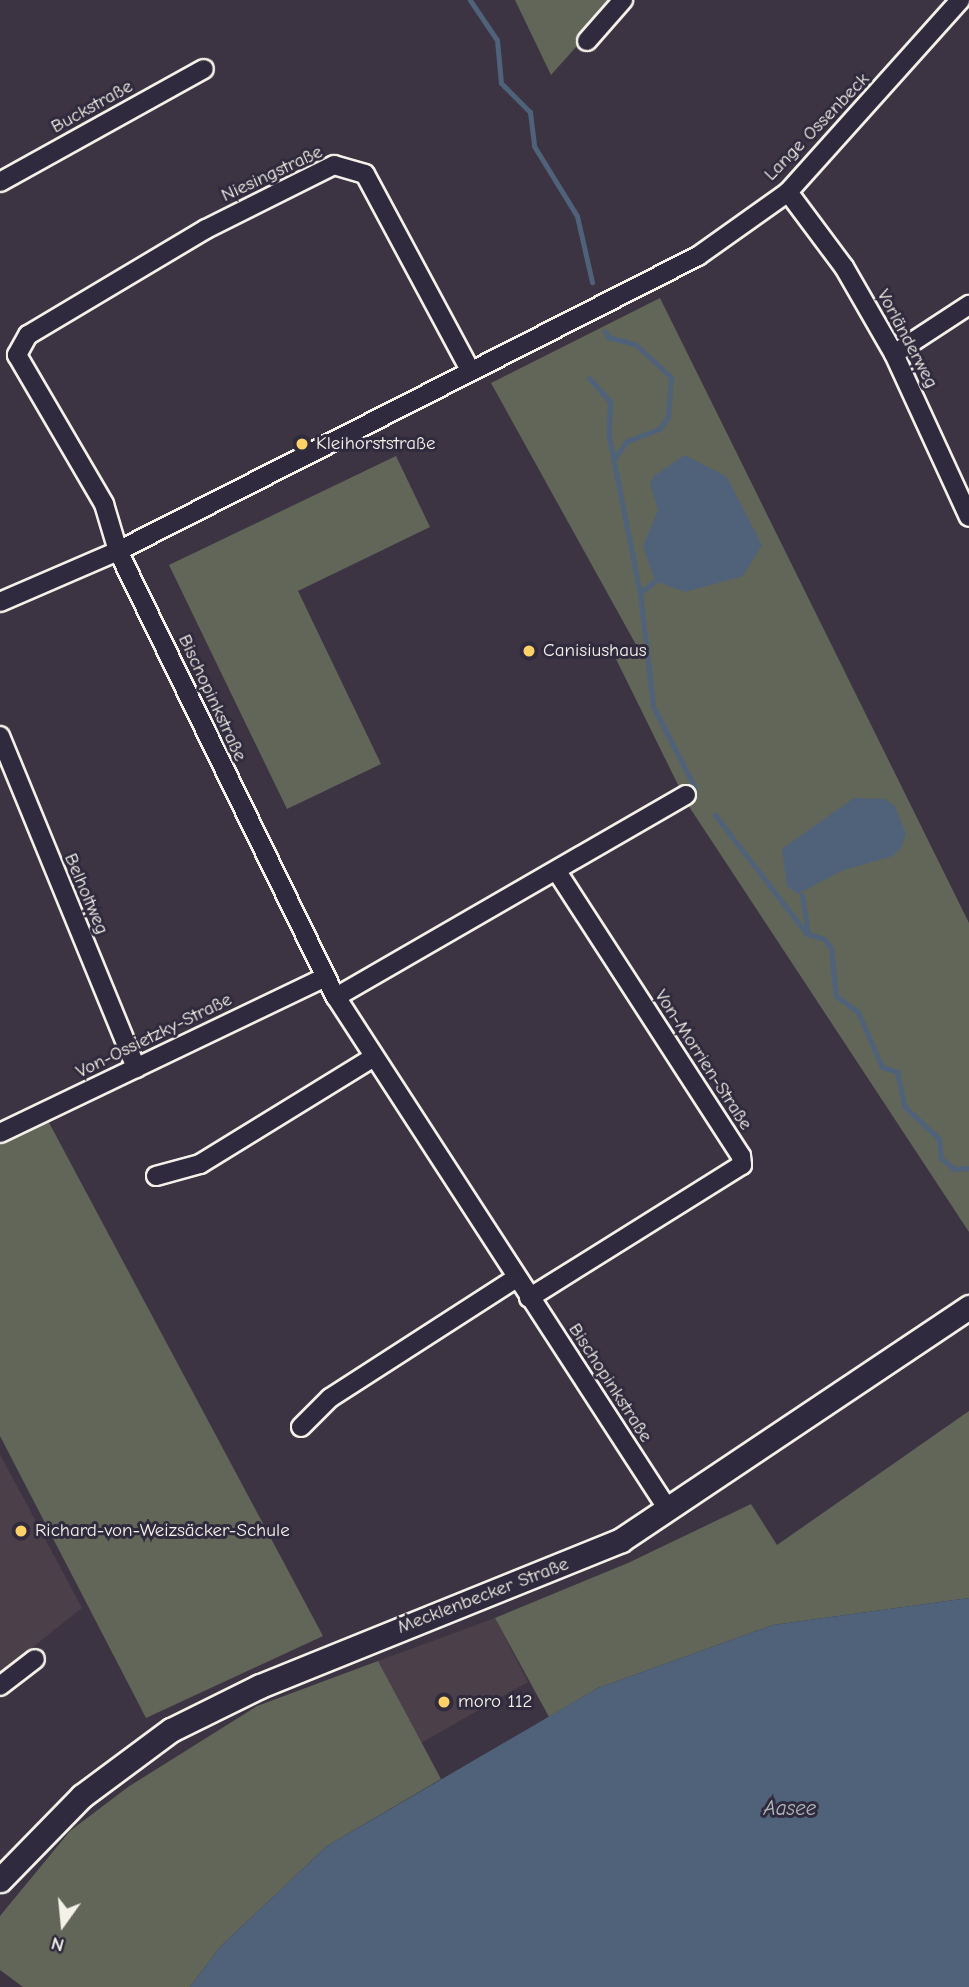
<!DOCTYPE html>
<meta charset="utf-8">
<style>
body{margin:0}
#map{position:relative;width:969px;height:1987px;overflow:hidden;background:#3c3443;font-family:"Comic Neue",sans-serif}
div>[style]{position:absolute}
.built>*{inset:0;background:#4b404a}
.green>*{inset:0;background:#626658}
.water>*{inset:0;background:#4f627a}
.stream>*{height:5px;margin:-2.5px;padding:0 2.5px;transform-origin:2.5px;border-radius:2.5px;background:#4f627a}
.roads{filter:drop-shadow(2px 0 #f4f1e8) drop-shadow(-2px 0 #f4f1e8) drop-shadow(0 2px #f4f1e8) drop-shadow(0 -2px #f4f1e8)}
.minor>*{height:18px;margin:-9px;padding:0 9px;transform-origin:9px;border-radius:9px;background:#2f2a3d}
.tertiary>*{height:23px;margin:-11.5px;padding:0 11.5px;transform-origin:11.5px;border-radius:11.5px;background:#2f2a3d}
.dots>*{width:19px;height:19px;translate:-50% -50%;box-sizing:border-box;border:4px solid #2f2a3d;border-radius:50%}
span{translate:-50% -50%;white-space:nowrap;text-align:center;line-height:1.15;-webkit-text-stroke:6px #2f2a3d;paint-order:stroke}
.street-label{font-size:19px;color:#f4f1e8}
.poi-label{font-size:19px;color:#f4f1e8}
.left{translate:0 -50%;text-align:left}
.water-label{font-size:21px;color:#b2b8bc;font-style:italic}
.north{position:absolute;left:28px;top:1889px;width:70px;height:70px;-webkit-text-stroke:5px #2f2a3d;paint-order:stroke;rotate:195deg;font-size:19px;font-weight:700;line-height:28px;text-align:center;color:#f4f1e8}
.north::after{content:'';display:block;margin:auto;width:24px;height:32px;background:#f4f1e8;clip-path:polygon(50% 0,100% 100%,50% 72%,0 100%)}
</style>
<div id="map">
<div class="built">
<div style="clip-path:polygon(0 1454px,82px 1608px,0 1673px)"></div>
<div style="clip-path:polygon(495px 1618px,528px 1682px,421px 1743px,378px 1661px)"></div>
</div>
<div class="green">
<div style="clip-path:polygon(515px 0,618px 0,551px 75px)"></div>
<div style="clip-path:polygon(660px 298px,969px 923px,969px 1232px,688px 805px,615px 657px,640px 652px,491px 383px)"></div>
<div style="clip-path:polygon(396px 456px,430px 527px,298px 591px,381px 764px,287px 809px,169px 565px)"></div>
<div style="clip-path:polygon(46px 1117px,323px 1636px,146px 1718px,0 1436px,0 1139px)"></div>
<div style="clip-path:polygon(969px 1411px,969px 1598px,773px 1625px,598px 1688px,549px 1717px,495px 1618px,628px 1563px,751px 1504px,777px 1545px)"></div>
<div style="clip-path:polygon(378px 1661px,441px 1779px,327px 1846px,220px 1947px,190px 1987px,23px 1987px,0 1970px,0 1916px,70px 1831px,128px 1787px,257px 1706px)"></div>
</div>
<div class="water">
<div style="clip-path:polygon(685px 455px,727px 477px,762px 545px,743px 576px,685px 592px,655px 581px,643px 546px,658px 510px,650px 484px,654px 476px)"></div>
<div style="clip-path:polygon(854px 798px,885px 799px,895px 806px,906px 834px,901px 848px,893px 856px,841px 871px,798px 894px,787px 886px,782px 849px)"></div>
<div style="clip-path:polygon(969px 1598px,969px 1987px,190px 1987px,220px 1947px,327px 1846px,598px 1688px,773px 1625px)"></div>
</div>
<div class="stream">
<div style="left:470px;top:0;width:48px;rotate:56deg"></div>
<div style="left:497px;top:40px;width:43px;rotate:84.7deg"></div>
<div style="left:501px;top:83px;width:41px;rotate:45deg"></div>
<div style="left:530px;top:112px;width:34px;rotate:83deg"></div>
<div style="left:534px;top:146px;width:82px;rotate:58.4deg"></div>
<div style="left:577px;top:216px;width:68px;rotate:77.2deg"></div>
<div style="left:605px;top:331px;width:7px;rotate:63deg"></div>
<div style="left:608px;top:337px;width:28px;rotate:15deg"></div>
<div style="left:635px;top:344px;width:49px;rotate:42.5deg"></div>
<div style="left:671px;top:377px;width:40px;rotate:94.3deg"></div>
<div style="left:668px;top:417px;width:15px;rotate:127deg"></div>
<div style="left:659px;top:429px;width:34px;rotate:159deg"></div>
<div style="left:627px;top:441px;width:22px;rotate:126deg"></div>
<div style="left:589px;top:378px;width:31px;rotate:48deg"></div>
<div style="left:610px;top:401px;width:36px;rotate:92deg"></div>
<div style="left:609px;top:437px;width:159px;rotate:78.8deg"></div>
<div style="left:640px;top:593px;width:114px;rotate:83.4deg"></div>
<div style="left:653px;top:706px;width:92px;rotate:62.9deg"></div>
<div style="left:640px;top:593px;width:19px;rotate:-39deg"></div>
<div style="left:715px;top:815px;width:150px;rotate:52.3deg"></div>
<div style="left:802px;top:895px;width:39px;rotate:81deg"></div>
<div style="left:808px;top:934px;width:17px;rotate:17deg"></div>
<div style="left:824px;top:939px;width:11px;rotate:52deg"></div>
<div style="left:831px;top:948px;width:48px;rotate:84.1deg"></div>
<div style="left:836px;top:996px;width:27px;rotate:36deg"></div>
<div style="left:858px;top:1012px;width:60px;rotate:66.4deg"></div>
<div style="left:882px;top:1067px;width:16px;rotate:18deg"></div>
<div style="left:897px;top:1072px;width:35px;rotate:78deg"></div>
<div style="left:904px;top:1106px;width:48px;rotate:43.3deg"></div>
<div style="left:939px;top:1139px;width:19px;rotate:84deg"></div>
<div style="left:941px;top:1158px;width:17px;rotate:40deg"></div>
<div style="left:954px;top:1169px;width:15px;rotate:-4deg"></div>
</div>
<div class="roads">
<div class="minor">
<div style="left:587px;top:41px;width:55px;rotate:-48.7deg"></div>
<div style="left:0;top:182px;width:233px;rotate:-29deg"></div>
<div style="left:788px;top:192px;width:94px;rotate:53.3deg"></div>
<div style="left:844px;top:267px;width:100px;rotate:60.1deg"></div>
<div style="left:894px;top:354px;width:179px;rotate:65.3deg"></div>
<div style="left:894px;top:354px;width:90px;rotate:-33.2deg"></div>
<div style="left:470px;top:370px;width:222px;rotate:-118.2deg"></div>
<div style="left:365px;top:174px;width:32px;rotate:-164deg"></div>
<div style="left:334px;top:165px;width:143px;rotate:153.4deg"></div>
<div style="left:206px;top:229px;width:207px;rotate:149.2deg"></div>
<div style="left:28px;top:335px;width:23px;rotate:119deg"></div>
<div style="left:17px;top:355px;width:173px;rotate:59.7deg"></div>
<div style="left:104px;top:504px;width:49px;rotate:73.4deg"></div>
<div style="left:118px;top:551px;width:496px;rotate:64deg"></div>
<div style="left:336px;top:997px;width:612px;rotate:57.06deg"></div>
<div style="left:0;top:602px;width:129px;rotate:-23.4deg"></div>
<div style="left:118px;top:551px;width:651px;rotate:-26.96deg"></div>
<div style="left:698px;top:256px;width:110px;rotate:-35.4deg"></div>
<div style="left:788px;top:192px;width:258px;rotate:-48.1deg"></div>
<div style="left:0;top:736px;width:359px;rotate:67.7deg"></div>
<div style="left:336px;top:997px;width:404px;rotate:-30deg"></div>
<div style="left:0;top:1133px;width:361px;rotate:-25.6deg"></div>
<div style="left:156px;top:1176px;width:46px;rotate:-15.3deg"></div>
<div style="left:200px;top:1164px;width:204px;rotate:-31.6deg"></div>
<div style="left:529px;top:1298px;width:251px;rotate:-32deg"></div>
<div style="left:742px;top:1165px;width:9px;rotate:-96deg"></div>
<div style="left:741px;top:1156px;width:337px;rotate:-122.9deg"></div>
<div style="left:301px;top:1427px;width:41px;rotate:-45deg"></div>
<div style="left:330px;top:1398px;width:220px;rotate:-32.8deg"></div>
<div style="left:0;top:1686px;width:44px;rotate:-37.6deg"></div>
</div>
<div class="tertiary">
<div style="left:0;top:1880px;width:117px;rotate:-45.7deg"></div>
<div style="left:82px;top:1796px;width:111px;rotate:-36.6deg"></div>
<div style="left:171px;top:1730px;width:99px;rotate:-26.3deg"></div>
<div style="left:260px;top:1686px;width:389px;rotate:-22deg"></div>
<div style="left:621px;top:1540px;width:419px;rotate:-33.8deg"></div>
</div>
</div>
<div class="dots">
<div style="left:302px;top:444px;background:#ffd166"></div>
<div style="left:529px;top:651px;background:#ffd166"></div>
<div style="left:21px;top:1531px;background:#ffd166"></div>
<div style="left:444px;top:1702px;background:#ffd166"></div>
</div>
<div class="street-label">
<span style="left:92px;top:107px;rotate:-29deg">Buckstraße</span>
<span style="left:817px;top:127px;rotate:-46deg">Lange Ossenbeck</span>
<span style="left:272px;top:174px;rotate:-25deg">Niesingstraße</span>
<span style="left:907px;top:339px;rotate:62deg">Vorländerweg</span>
<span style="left:212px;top:698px;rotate:65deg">Bischopinkstraße</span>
<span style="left:86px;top:894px;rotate:67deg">Belholtweg</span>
<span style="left:154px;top:1036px;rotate:-26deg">Von-Ossietzky-Straße</span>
<span style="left:703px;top:1060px;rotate:57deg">Von-Morrien-Straße</span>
<span style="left:610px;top:1383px;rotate:57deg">Bischopinkstraße</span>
<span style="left:483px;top:1596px;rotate:-21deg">Mecklenbecker Straße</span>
</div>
<div class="poi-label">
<span class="left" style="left:316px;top:444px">Kleihorststraße</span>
<span class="left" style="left:543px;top:651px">Canisiushaus</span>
<span class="left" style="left:35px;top:1531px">Richard-von-Weizsäcker-Schule</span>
<span class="left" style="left:458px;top:1702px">moro 112</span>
</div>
<div class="water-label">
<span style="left:790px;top:1808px">Aasee</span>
</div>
<div class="north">N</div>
</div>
